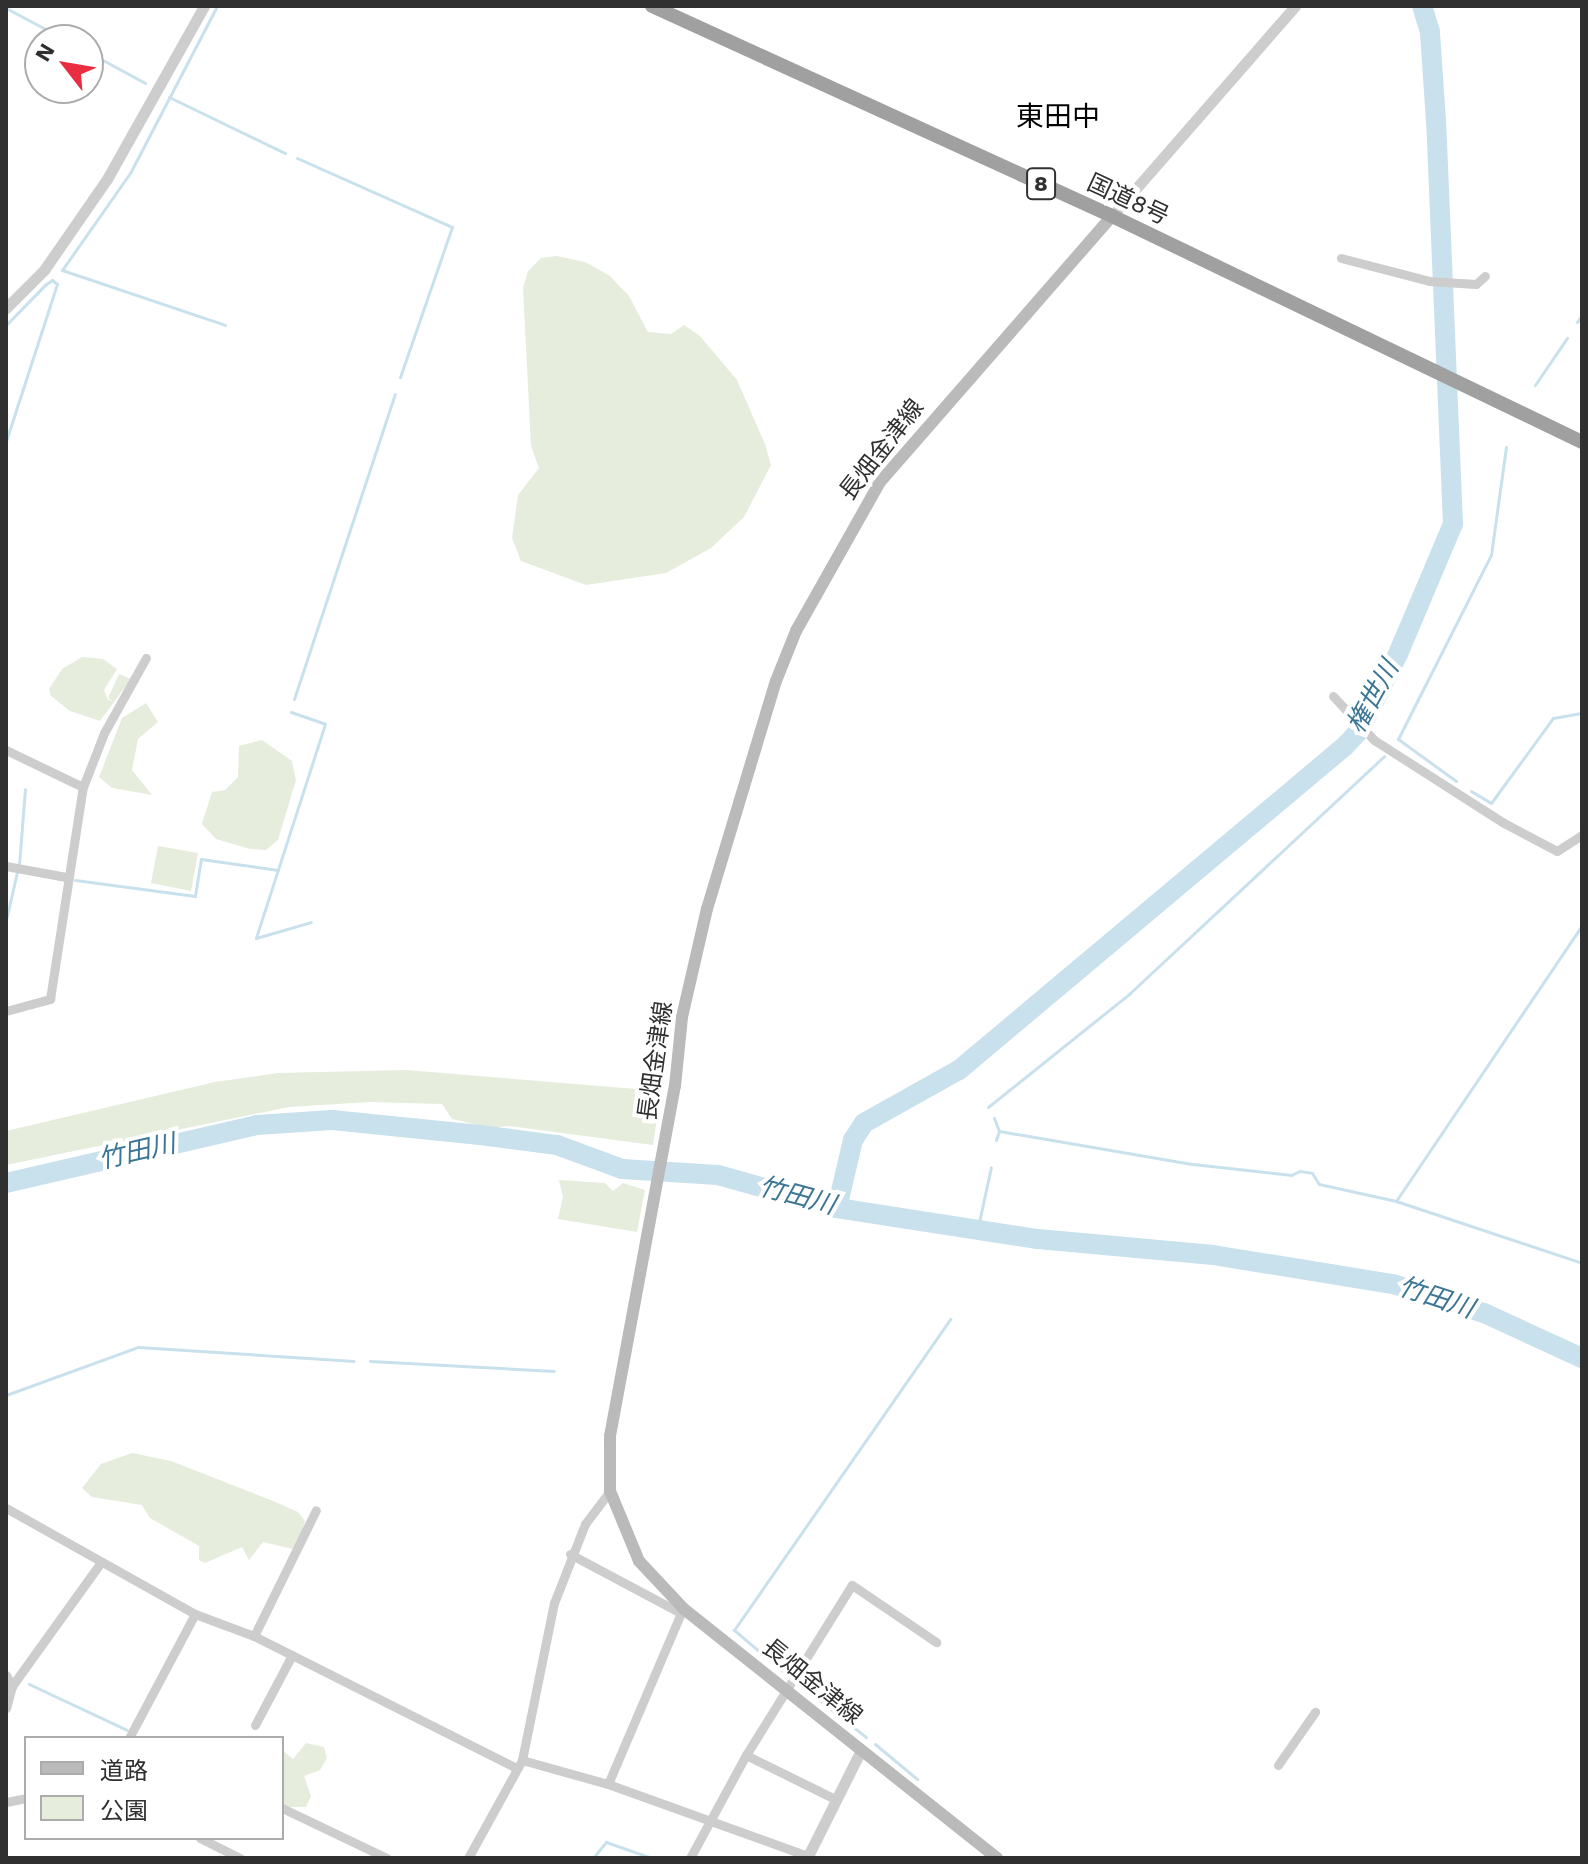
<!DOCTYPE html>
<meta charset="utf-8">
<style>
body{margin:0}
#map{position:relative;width:1588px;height:1864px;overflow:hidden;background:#fff;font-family:"Work Sans","Noto Sans JP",sans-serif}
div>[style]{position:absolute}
.green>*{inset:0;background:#e6eddd}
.stream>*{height:3px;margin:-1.5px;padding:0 1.5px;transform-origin:1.5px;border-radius:1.5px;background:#c9e1ed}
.river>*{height:20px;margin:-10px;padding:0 10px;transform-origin:10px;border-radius:10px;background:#c9e1ed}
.minor>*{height:9px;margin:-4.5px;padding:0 4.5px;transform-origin:4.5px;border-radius:4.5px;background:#cdcdcd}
.tertiary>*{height:11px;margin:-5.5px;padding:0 5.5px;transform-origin:5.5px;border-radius:5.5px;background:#cdcdcd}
.secondary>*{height:12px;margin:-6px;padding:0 6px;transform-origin:6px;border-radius:6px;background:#bababa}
.trunk>*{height:14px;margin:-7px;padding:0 7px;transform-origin:7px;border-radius:7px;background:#a0a0a0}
span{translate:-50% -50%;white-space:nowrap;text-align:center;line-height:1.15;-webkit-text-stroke:8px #fff;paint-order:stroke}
.shield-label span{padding:2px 6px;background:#fff;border:2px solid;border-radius:6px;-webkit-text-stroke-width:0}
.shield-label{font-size:22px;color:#303030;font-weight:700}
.street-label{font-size:24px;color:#303030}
.water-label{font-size:26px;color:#3b7595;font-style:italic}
.quarter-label{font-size:28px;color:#000}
.frame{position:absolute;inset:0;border:8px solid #303030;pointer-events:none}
.legend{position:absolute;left:24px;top:1736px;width:260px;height:104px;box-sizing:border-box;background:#fff;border:2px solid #acacac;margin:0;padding:10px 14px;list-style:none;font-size:24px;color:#303030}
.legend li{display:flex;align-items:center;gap:16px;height:40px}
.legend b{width:40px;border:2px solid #acacac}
.north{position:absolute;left:24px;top:24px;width:80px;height:80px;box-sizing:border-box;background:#fff;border:2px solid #acacac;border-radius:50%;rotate:301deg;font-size:22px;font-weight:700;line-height:32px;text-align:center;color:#303030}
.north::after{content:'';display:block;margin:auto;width:28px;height:36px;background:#ea2e42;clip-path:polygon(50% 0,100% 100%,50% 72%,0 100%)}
</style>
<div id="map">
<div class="green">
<div style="clip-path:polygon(557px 256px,585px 262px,610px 276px,629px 296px,648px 332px,671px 334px,684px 325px,700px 336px,737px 380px,765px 444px,771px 465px,744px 517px,711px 548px,666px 573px,586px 585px,521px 561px,512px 538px,518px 495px,539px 468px,531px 446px,523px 288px,528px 271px,541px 258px)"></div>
<div style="clip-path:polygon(82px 657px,103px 659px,117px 669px,104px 690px,108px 700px,113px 701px,108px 698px,119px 674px,131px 679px,100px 721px,70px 711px,51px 696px,49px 689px,62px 669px)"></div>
<div style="clip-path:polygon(146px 703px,158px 722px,138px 739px,132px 770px,152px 795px,112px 788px,99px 777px,122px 718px)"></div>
<div style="clip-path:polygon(262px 740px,292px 761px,296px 780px,278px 840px,266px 850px,250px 849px,216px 839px,202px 824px,212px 792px,225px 790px,238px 777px,239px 746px)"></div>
<div style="clip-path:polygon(158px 846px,198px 853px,191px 891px,151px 883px)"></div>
<div style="clip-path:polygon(406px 1070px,661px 1091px,653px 1145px,509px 1126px,491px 1128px,452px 1119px,442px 1104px,370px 1102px,289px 1107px,6px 1165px,6px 1131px,215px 1082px,278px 1073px)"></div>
<div style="clip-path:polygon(559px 1180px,605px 1183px,613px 1191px,623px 1183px,645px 1190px,637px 1232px,558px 1219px,563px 1197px)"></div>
<div style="clip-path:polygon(132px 1453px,171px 1461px,278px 1503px,298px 1512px,305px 1521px,303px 1529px,293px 1549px,263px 1542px,249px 1560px,242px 1547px,205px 1563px,199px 1560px,199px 1546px,150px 1518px,142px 1505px,92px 1497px,82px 1488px,101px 1464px)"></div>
<div style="clip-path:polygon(306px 1743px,324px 1747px,327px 1758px,320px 1770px,304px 1776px,311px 1796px,306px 1807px,287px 1807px,282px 1803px,282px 1750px,293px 1759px)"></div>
</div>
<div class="stream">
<div style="left:217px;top:6px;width:188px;rotate:117.5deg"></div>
<div style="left:130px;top:173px;width:118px;rotate:125deg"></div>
<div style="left:62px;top:270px;width:172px;rotate:18.6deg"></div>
<div style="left:6px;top:8px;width:68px;rotate:28.1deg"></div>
<div style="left:88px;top:52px;width:65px;rotate:28.5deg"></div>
<div style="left:169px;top:97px;width:129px;rotate:25.8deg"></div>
<div style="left:297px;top:158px;width:170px;rotate:24deg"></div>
<div style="left:452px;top:227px;width:159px;rotate:109.1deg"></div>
<div style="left:1577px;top:322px;width:9px;rotate:-54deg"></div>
<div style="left:6px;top:325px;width:56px;rotate:-45.7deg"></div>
<div style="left:45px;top:285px;width:9px;rotate:-36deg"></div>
<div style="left:52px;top:280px;width:6px;rotate:39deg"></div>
<div style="left:57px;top:284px;width:165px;rotate:108deg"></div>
<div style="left:1535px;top:385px;width:57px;rotate:-55.8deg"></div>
<div style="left:294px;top:699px;width:321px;rotate:-71.7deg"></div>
<div style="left:291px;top:712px;width:36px;rotate:19deg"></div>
<div style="left:325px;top:724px;width:225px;rotate:107.9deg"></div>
<div style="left:256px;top:938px;width:57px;rotate:-16.2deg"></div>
<div style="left:1456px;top:781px;width:72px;rotate:-144.1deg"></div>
<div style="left:1398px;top:739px;width:206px;rotate:-63.2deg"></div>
<div style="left:1491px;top:555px;width:109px;rotate:-82.1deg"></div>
<div style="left:1471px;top:791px;width:23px;rotate:31deg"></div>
<div style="left:1491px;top:803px;width:105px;rotate:-53.9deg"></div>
<div style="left:1553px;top:718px;width:29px;rotate:-10deg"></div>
<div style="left:19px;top:865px;width:76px;rotate:-85.5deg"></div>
<div style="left:75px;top:880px;width:121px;rotate:7.6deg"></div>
<div style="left:195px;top:896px;width:37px;rotate:-81deg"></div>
<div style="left:201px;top:859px;width:78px;rotate:8.1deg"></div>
<div style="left:6px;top:920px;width:49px;rotate:-77.1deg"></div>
<div style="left:988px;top:1107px;width:181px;rotate:-38.7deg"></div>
<div style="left:1129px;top:994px;width:349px;rotate:-43deg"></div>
<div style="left:994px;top:1118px;width:14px;rotate:69deg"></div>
<div style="left:999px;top:1131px;width:197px;rotate:9.7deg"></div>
<div style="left:1193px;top:1164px;width:99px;rotate:6.4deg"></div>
<div style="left:1291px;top:1175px;width:10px;rotate:-24deg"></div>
<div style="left:1300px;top:1171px;width:12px;rotate:9deg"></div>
<div style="left:1312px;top:1173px;width:13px;rotate:58deg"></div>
<div style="left:1319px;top:1184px;width:79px;rotate:12.4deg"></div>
<div style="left:1396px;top:1201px;width:333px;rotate:-56deg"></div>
<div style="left:996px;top:1140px;width:9px;rotate:-72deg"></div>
<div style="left:1396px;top:1201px;width:196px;rotate:18.4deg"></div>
<div style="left:978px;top:1227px;width:61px;rotate:-77.8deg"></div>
<div style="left:370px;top:1361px;width:184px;rotate:3.1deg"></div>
<div style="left:6px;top:1395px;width:140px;rotate:-20deg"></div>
<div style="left:138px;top:1347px;width:216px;rotate:3.7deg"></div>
<div style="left:787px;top:1675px;width:70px;rotate:-139.7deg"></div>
<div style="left:734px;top:1630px;width:379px;rotate:-55.2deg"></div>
<div style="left:798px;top:1683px;width:87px;rotate:38.5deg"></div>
<div style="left:29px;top:1684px;width:108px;rotate:25.1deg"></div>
<div style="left:875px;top:1744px;width:55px;rotate:39.8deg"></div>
<div style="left:219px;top:1858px;width:2px;rotate:-63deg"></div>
<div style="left:593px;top:1858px;width:21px;rotate:-51deg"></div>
<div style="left:606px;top:1842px;width:49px;rotate:19.2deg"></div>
</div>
<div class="river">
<div style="left:6px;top:1183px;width:258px;rotate:-13deg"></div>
<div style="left:257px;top:1125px;width:75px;rotate:-3.8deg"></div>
<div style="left:332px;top:1120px;width:149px;rotate:5.8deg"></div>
<div style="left:480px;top:1135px;width:78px;rotate:7.4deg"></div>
<div style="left:557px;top:1145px;width:69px;rotate:20.3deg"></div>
<div style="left:622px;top:1169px;width:96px;rotate:3.6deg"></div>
<div style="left:718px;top:1175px;width:123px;rotate:15.5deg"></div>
<div style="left:837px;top:1208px;width:203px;rotate:8.8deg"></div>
<div style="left:1038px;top:1239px;width:176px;rotate:5.2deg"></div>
<div style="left:1213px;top:1255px;width:182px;rotate:9.2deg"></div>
<div style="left:1393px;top:1284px;width:96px;rotate:17.7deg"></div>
<div style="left:1484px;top:1313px;width:108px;rotate:24.7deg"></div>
<div style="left:837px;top:1208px;width:70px;rotate:-76.8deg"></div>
<div style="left:853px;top:1140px;width:20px;rotate:-57deg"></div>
<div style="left:864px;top:1123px;width:109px;rotate:-29.2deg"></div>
<div style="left:959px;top:1070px;width:504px;rotate:-40.01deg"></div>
<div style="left:1345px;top:746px;width:21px;rotate:-47deg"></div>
<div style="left:1359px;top:731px;width:86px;rotate:-63.1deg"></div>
<div style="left:1398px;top:654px;width:141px;rotate:-67.1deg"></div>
<div style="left:1453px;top:524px;width:403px;rotate:-92.4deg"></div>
<div style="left:1436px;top:121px;width:89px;rotate:-93.9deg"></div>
<div style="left:1430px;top:32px;width:27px;rotate:-107deg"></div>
</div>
<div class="minor">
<div style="left:1341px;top:258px;width:91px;rotate:14.6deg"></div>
<div style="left:1429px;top:281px;width:47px;rotate:3.7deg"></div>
<div style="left:1476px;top:284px;width:12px;rotate:-42deg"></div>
<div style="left:1333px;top:696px;width:60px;rotate:47deg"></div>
<div style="left:1374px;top:740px;width:152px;rotate:32.6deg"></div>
<div style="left:1502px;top:822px;width:62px;rotate:27.8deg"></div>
<div style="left:1557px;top:851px;width:30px;rotate:-33deg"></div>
<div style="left:6px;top:750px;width:85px;rotate:25.7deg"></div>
<div style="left:6px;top:866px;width:61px;rotate:10.4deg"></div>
<div style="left:6px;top:1011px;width:46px;rotate:-15.3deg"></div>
<div style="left:50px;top:999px;width:215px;rotate:-81.2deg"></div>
<div style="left:83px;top:787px;width:58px;rotate:-68.7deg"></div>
<div style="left:104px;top:733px;width:86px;rotate:-60.8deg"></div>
<div style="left:6px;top:1508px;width:217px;rotate:29.3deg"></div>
<div style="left:195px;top:1614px;width:63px;rotate:20.4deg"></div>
<div style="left:254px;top:1636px;width:291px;rotate:26.7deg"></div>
<div style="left:570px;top:1554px;width:126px;rotate:28deg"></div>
<div style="left:681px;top:1613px;width:5px;rotate:-53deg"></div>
<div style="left:254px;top:1636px;width:140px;rotate:-63.8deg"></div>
<div style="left:6px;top:1675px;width:13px;rotate:61deg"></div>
<div style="left:12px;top:1686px;width:23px;rotate:105deg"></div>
<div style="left:12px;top:1686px;width:149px;rotate:-54.3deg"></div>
<div style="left:255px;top:1725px;width:79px;rotate:-62.1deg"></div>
<div style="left:129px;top:1738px;width:140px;rotate:-62deg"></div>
<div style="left:746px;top:1755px;width:99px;rotate:26.3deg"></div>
<div style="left:522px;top:1760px;width:89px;rotate:15.6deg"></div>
<div style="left:608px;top:1784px;width:213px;rotate:19.8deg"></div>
<div style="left:1278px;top:1765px;width:65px;rotate:-55.1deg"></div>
<div style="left:608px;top:1784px;width:186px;rotate:-66.9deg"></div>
<div style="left:6px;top:1802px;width:20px;rotate:-11deg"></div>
<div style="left:282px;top:1808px;width:116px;rotate:25.5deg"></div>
<div style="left:200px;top:1838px;width:45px;rotate:26.6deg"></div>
<div style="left:468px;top:1858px;width:112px;rotate:-61.1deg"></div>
<div style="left:522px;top:1760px;width:160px;rotate:-78.5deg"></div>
<div style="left:554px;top:1603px;width:85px;rotate:-68.6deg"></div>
<div style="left:585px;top:1524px;width:41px;rotate:-52.9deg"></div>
<div style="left:690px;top:1858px;width:117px;rotate:-61.5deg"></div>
<div style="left:746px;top:1755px;width:200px;rotate:-58.1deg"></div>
<div style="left:852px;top:1585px;width:102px;rotate:34.2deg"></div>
</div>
<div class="tertiary">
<div style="left:1112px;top:216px;width:279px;rotate:-48.9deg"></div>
<div style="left:6px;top:308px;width:54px;rotate:-45deg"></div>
<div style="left:44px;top:270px;width:111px;rotate:-55.3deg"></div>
<div style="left:107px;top:179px;width:198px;rotate:-60.7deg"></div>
<div style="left:807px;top:1858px;width:121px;rotate:-63.4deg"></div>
</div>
<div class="secondary">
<div style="left:997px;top:1858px;width:400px;rotate:-141.5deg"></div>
<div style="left:684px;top:1609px;width:66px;rotate:-133.2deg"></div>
<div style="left:639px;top:1561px;width:76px;rotate:-112.5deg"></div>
<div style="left:610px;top:1491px;width:55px;rotate:-90deg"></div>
<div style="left:610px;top:1436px;width:356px;rotate:-79.5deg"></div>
<div style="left:675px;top:1086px;width:69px;rotate:-84.2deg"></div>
<div style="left:682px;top:1017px;width:111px;rotate:-77deg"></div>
<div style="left:707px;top:909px;width:238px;rotate:-73.2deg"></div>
<div style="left:776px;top:681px;width:54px;rotate:-68.2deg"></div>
<div style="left:796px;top:631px;width:171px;rotate:-60.6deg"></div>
<div style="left:880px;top:482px;width:353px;rotate:-48.9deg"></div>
</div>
<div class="trunk">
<div style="left:652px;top:6px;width:506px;rotate:24.54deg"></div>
<div style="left:1112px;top:216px;width:522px;rotate:25.68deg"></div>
</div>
<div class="shield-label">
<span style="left:1041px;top:184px">8</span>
</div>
<div class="street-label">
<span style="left:1128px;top:200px;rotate:25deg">国道8号</span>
<span style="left:882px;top:450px;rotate:-52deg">長畑金津線</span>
<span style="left:656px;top:1061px;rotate:-82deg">長畑金津線</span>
<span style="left:812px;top:1682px;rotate:39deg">長畑金津線</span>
</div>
<div class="water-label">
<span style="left:1373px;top:697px;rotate:-61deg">権世川</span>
<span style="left:137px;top:1152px;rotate:-13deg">竹田川</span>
<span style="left:797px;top:1196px;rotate:15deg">竹田川</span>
<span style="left:1436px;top:1298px;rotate:18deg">竹田川</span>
</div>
<div class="quarter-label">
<span style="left:1058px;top:117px">東田中</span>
</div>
<div class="frame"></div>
<ul class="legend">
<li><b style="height:10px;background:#bababa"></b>道路</li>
<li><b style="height:22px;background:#e6eddd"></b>公園</li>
</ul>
<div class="north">N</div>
</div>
